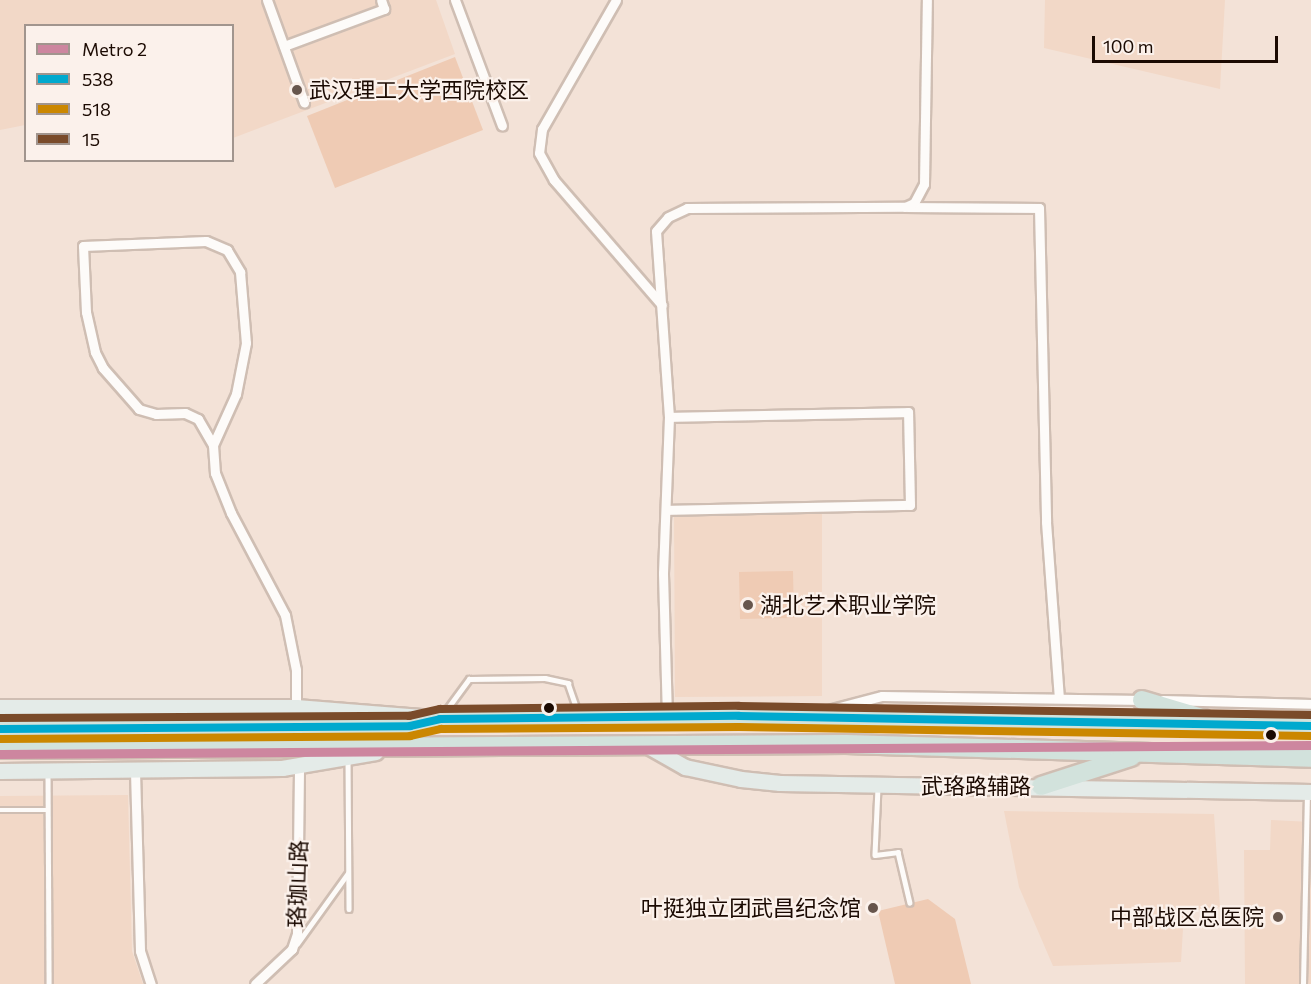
<!DOCTYPE html>
<meta charset="utf-8">
<style>
body{margin:0}
#map{position:relative;width:1311px;height:984px;overflow:hidden;background:#f3e2d7;font-family:Commissioner,"Noto Sans SC",sans-serif}
div>[style]{position:absolute}
.built>*{inset:0;background:#f2d8c7}
.green>*{inset:0;background:#efcbb4}
.roads{filter:drop-shadow(2px 0 #cfbeb3) drop-shadow(-2px 0 #cfbeb3) drop-shadow(0 2px #cfbeb3) drop-shadow(0 -2px #cfbeb3)}
.lane>*{height:4.5px;margin:-2.25px;padding:0 2.25px;transform-origin:2.25px;border-radius:2.25px;background:#fdfbf9}
.street>*{height:9px;margin:-4.5px;padding:0 4.5px;transform-origin:4.5px;border-radius:4.5px;background:#fdfbf9}
.primary>*{height:15px;margin:-7.5px;padding:0 7.5px;transform-origin:7.5px;border-radius:7.5px;background:#e4ebe8}
.highway>*{height:18px;margin:-9px;padding:0 9px;transform-origin:9px;border-radius:9px;background:#d2e2dc}
.bus-1>*{height:8px;margin:-4px;padding:0 4px;transform-origin:4px;border-radius:4px;background:#00a9ce}
.bus-2>*{height:8px;margin:-4px;padding:0 4px;transform-origin:4px;border-radius:4px;background:#cb8700}
.bus-3>*{height:8px;margin:-4px;padding:0 4px;transform-origin:4px;border-radius:4px;background:#7a4b2a}
.metro-1>*{height:9px;margin:-4.5px;padding:0 4.5px;transform-origin:4.5px;border-radius:4.5px;background:#cd869f}
.dots>*{width:16px;height:16px;translate:-50% -50%;box-sizing:border-box;border:3px solid #fbf1eb;border-radius:50%}
span{translate:-50% -50%;white-space:nowrap;text-align:center;line-height:1.15;-webkit-text-stroke:4.5px #fbf1eb;paint-order:stroke}
.poi-label{font-size:22px;color:#1b0a02}
.left{translate:0 -50%;text-align:left}
.right{translate:-100% -50%;text-align:right}
.street-label{font-size:22px;color:#1b0a02}
.legend{position:absolute;left:24px;top:24px;width:210px;height:138px;box-sizing:border-box;background:#fbf1eb;border:2px solid #a1958e;margin:0;padding:8px 10px;list-style:none;font-size:18px;color:#1b0a02}
.legend li{display:flex;align-items:center;gap:12px;height:30px}
.legend b{width:30px;border:2px solid #a1958e}
.scale{position:absolute;left:1092px;top:36px;width:186px;height:27px;box-sizing:border-box;border:3px solid #1b0a02;border-top:0;padding-left:8px;font-size:18px;line-height:21px;white-space:nowrap;color:#1b0a02;-webkit-text-stroke:4px #fbf1eb;paint-order:stroke}
</style>
<div id="map">
<div class="built">
<div style="clip-path:polygon(0 0,436px 0,455px 54px,233px 138px,232px 26px,26px 26px,25px 125px,0 130px)"></div>
<div style="clip-path:polygon(1045px 0,1225px 0,1220px 89px,1044px 48px)"></div>
<div style="clip-path:polygon(822px 513px,822px 696px,675px 697px,674px 514px)"></div>
<div style="clip-path:polygon(128px 795px,132px 951px,143px 984px,0 984px,0 796px)"></div>
<div style="clip-path:polygon(1004px 811px,1214px 814px,1220px 907px,1184px 912px,1181px 962px,1053px 966px,1019px 887px)"></div>
<div style="clip-path:polygon(1271px 820px,1311px 822px,1311px 984px,1245px 984px,1244px 850px,1270px 850px)"></div>
</div>
<div class="green">
<div style="clip-path:polygon(455px 57px,483px 130px,335px 188px,307px 116px)"></div>
<div style="clip-path:polygon(793px 571px,794px 618px,740px 619px,739px 572px)"></div>
<div style="clip-path:polygon(928px 899px,955px 919px,971px 984px,895px 984px,878px 911px)"></div>
</div>
<div class="roads">
<div class="lane">
<div style="left:444px;top:713px;width:42px;rotate:-53.7deg"></div>
<div style="left:469px;top:679px;width:76px;rotate:-0.8deg"></div>
<div style="left:545px;top:678px;width:24px;rotate:12deg"></div>
<div style="left:568px;top:683px;width:31px;rotate:71deg"></div>
<div style="left:348px;top:758px;width:151px;rotate:89.6deg"></div>
<div style="left:48px;top:774px;width:210px;rotate:89.7deg"></div>
<div style="left:878px;top:788px;width:67px;rotate:92.6deg"></div>
<div style="left:875px;top:855px;width:23px;rotate:-7deg"></div>
<div style="left:898px;top:852px;width:52px;rotate:76.8deg"></div>
<div style="left:0;top:810px;width:48px"></div>
<div style="left:297px;top:944px;width:87px;rotate:-54.3deg"></div>
<div style="left:1303px;top:984px;width:189px;rotate:-88.8deg"></div>
</div>
<div class="street">
<div style="left:267px;top:0;width:109px;rotate:70.1deg"></div>
<div style="left:455px;top:0;width:134px;rotate:69.5deg"></div>
<div style="left:616px;top:0;width:149px;rotate:119.8deg"></div>
<div style="left:542px;top:129px;width:24px;rotate:97deg"></div>
<div style="left:539px;top:153px;width:31px;rotate:61deg"></div>
<div style="left:554px;top:180px;width:165px;rotate:49.2deg"></div>
<div style="left:284px;top:46px;width:107px;rotate:-20.3deg"></div>
<div style="left:384px;top:9px;width:9px;rotate:-108deg"></div>
<div style="left:908px;top:207px;width:131px;rotate:0.4deg"></div>
<div style="left:1039px;top:208px;width:314px;rotate:88.7deg"></div>
<div style="left:1046px;top:522px;width:176px;rotate:85.8deg"></div>
<div style="left:213px;top:445px;width:30px;rotate:-120deg"></div>
<div style="left:198px;top:419px;width:14px;rotate:-155deg"></div>
<div style="left:185px;top:413px;width:29px;rotate:178deg"></div>
<div style="left:156px;top:414px;width:18px;rotate:-164deg"></div>
<div style="left:139px;top:409px;width:55px;rotate:-131.3deg"></div>
<div style="left:103px;top:368px;width:18px;rotate:-117deg"></div>
<div style="left:95px;top:352px;width:41px;rotate:-102.7deg"></div>
<div style="left:86px;top:312px;width:66px;rotate:-92.6deg"></div>
<div style="left:83px;top:246px;width:123px;rotate:-2.3deg"></div>
<div style="left:206px;top:241px;width:23px;rotate:23deg"></div>
<div style="left:227px;top:250px;width:26px;rotate:59deg"></div>
<div style="left:240px;top:272px;width:71px;rotate:85.2deg"></div>
<div style="left:246px;top:343px;width:52px;rotate:101.1deg"></div>
<div style="left:236px;top:394px;width:56px;rotate:114.3deg"></div>
<div style="left:213px;top:445px;width:28px;rotate:86deg"></div>
<div style="left:215px;top:473px;width:43px;rotate:68.2deg"></div>
<div style="left:231px;top:513px;width:115px;rotate:62.1deg"></div>
<div style="left:285px;top:615px;width:56px;rotate:78.7deg"></div>
<div style="left:296px;top:670px;width:37px;rotate:90deg"></div>
<div style="left:666px;top:510px;width:244px;rotate:-1.2deg"></div>
<div style="left:910px;top:505px;width:93px;rotate:-91.2deg"></div>
<div style="left:908px;top:412px;width:239px;rotate:178.8deg"></div>
<div style="left:1163px;top:700px;width:148px;rotate:1.5deg"></div>
<div style="left:824px;top:711px;width:60px;rotate:-14.5deg"></div>
<div style="left:882px;top:696px;width:262px;rotate:0.9deg"></div>
<div style="left:667px;top:717px;width:144px;rotate:-91.6deg"></div>
<div style="left:663px;top:573px;width:156px;rotate:-87.8deg"></div>
<div style="left:669px;top:417px;width:186px;rotate:-94deg"></div>
<div style="left:656px;top:231px;width:18px;rotate:-49deg"></div>
<div style="left:668px;top:217px;width:21px;rotate:-25deg"></div>
<div style="left:687px;top:208px;width:218px;rotate:-0.3deg"></div>
<div style="left:905px;top:207px;width:10px;rotate:-24deg"></div>
<div style="left:914px;top:203px;width:21px;rotate:-62deg"></div>
<div style="left:924px;top:184px;width:184px;rotate:-89.1deg"></div>
<div style="left:135px;top:771px;width:180px;rotate:88.4deg"></div>
<div style="left:140px;top:951px;width:35px;rotate:72deg"></div>
<div style="left:255px;top:984px;width:51px;rotate:-43.4deg"></div>
<div style="left:292px;top:949px;width:16px;rotate:-72deg"></div>
<div style="left:297px;top:934px;width:167px;rotate:-89.3deg"></div>
</div>
<div class="primary">
<div style="left:0;top:707px;width:296px"></div>
<div style="left:296px;top:707px;width:138px;rotate:4.6deg"></div>
<div style="left:648px;top:746px;width:43px;rotate:29.6deg"></div>
<div style="left:685px;top:767px;width:57px;rotate:12.1deg"></div>
<div style="left:741px;top:779px;width:39px;rotate:6deg"></div>
<div style="left:780px;top:783px;width:531px;rotate:0.97deg"></div>
<div style="left:0;top:771px;width:282px;rotate:-0.6deg"></div>
<div style="left:282px;top:768px;width:95px;rotate:-9.7deg"></div>
</div>
<div class="highway">
<div style="left:1142px;top:700px;width:63px;rotate:16.7deg"></div>
<div style="left:0;top:729px;width:410px;rotate:-0.4deg"></div>
<div style="left:410px;top:726px;width:31px;rotate:-13deg"></div>
<div style="left:440px;top:719px;width:299px;rotate:-0.6deg"></div>
<div style="left:739px;top:716px;width:572px;rotate:1deg"></div>
<div style="left:0;top:749px;width:846px;rotate:-0.34deg"></div>
<div style="left:846px;top:744px;width:465px;rotate:1.7deg"></div>
<div style="left:1041px;top:786px;width:95px;rotate:-17.9deg"></div>
</div>
</div>
<div class="bus-1">
<div style="left:0;top:729px;width:410px;rotate:-0.4deg"></div>
<div style="left:410px;top:726px;width:31px;rotate:-13deg"></div>
<div style="left:440px;top:719px;width:299px;rotate:-0.6deg"></div>
<div style="left:739px;top:716px;width:572px;rotate:1deg"></div>
</div>
<div class="bus-2">
<div style="left:0;top:739px;width:410px;rotate:-0.4deg"></div>
<div style="left:410px;top:736px;width:32px;rotate:-13deg"></div>
<div style="left:441px;top:729px;width:298px;rotate:-0.4deg"></div>
<div style="left:739px;top:727px;width:572px;rotate:0.9deg"></div>
</div>
<div class="bus-3">
<div style="left:0;top:718px;width:409px;rotate:-0.3deg"></div>
<div style="left:409px;top:716px;width:32px;rotate:-13deg"></div>
<div style="left:440px;top:709px;width:299px;rotate:-0.6deg"></div>
<div style="left:739px;top:706px;width:572px;rotate:0.9deg"></div>
</div>
<div class="metro-1">
<div style="left:0;top:754px;width:1311px;rotate:-0.39deg"></div>
</div>
<div class="dots">
<div style="left:297px;top:90px;background:#67564d"></div>
<div style="left:748px;top:605px;background:#67564d"></div>
<div style="left:549px;top:708px;background:#1b0a02"></div>
<div style="left:1271px;top:735px;background:#1b0a02"></div>
<div style="left:873px;top:908px;background:#67564d"></div>
<div style="left:1278px;top:917px;background:#67564d"></div>
</div>
<div class="poi-label">
<span class="left" style="left:309px;top:90px">武汉理工大学西院校区</span>
<span class="left" style="left:760px;top:605px">湖北艺术职业学院</span>
<span class="right" style="left:861px;top:908px">叶挺独立团武昌纪念馆</span>
<span class="right" style="left:1264px;top:917px">中部战区总医院</span>
</div>
<div class="street-label">
<span style="left:976px;top:786px">武珞路辅路</span>
<span style="left:297px;top:884px;rotate:-88deg">珞珈山路</span>
</div>
<ul class="legend">
<li><b style="height:8px;background:#cd869f"></b>Metro 2</li>
<li><b style="height:8px;background:#00a9ce"></b>538</li>
<li><b style="height:8px;background:#cb8700"></b>518</li>
<li><b style="height:8px;background:#7a4b2a"></b>15</li>
</ul>
<div class="scale">100 m</div>
</div>
